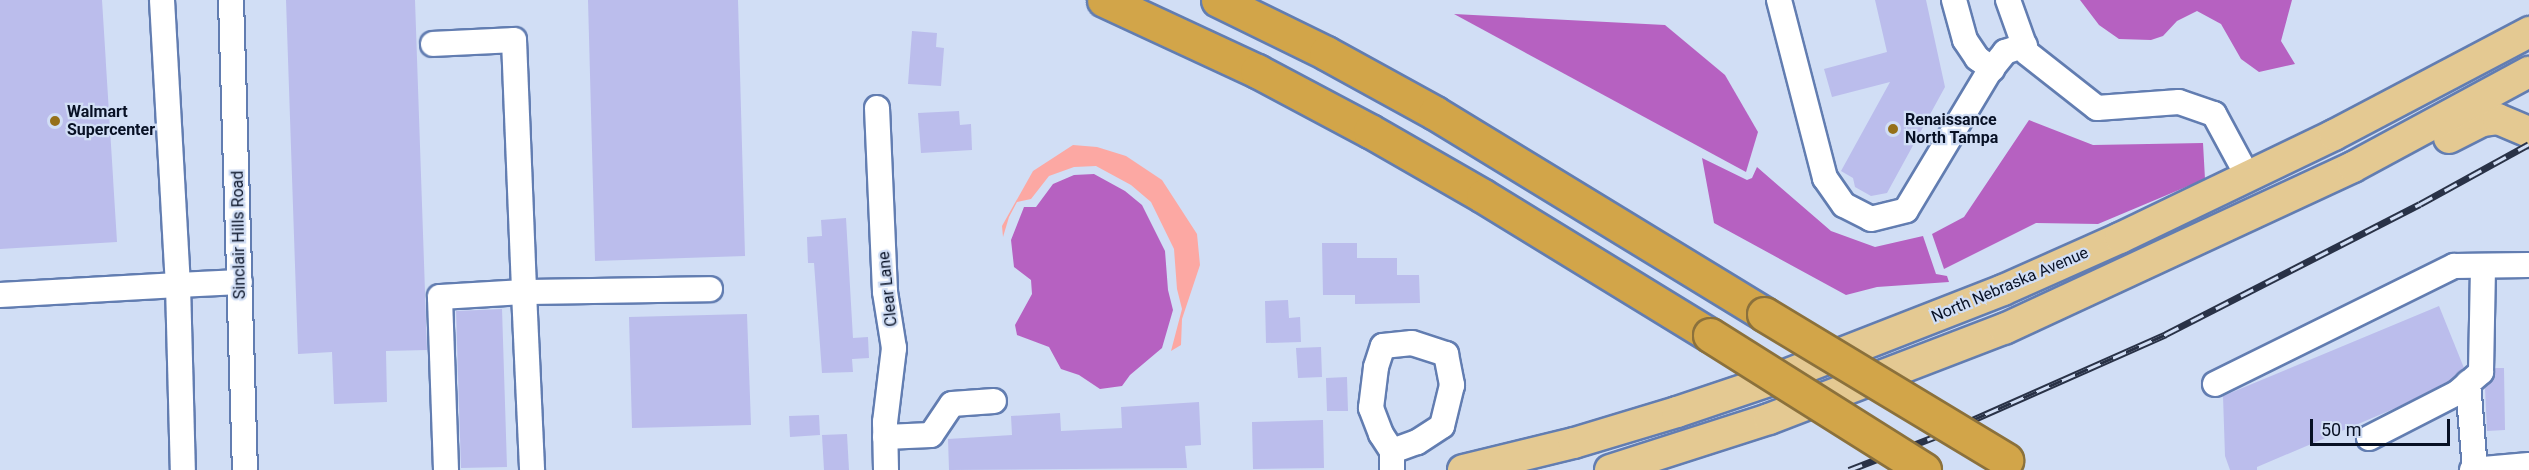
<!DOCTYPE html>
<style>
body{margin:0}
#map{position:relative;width:2529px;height:470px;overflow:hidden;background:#d1def5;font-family:Roboto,sans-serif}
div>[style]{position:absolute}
.green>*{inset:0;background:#fca8a3}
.water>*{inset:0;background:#b661c1}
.building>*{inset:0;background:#bbbdec}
.roads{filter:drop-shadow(2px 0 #627db1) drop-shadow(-2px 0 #627db1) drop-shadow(0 2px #627db1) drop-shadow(0 -2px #627db1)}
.minor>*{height:24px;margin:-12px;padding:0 12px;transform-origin:12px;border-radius:12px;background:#fff}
.major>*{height:30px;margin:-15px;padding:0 15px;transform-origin:15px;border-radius:15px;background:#e4c992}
.highway>*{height:33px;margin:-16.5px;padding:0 16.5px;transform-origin:16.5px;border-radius:16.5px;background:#d2a549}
.rail>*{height:7px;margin-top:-3.5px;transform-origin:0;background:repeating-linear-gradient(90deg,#d1def5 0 14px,#293247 0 28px);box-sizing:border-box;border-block:2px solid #293247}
.bridges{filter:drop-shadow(2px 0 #8b713c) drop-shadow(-2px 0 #8b713c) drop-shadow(0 2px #8b713c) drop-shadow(0 -2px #8b713c)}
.highway-bridge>*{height:33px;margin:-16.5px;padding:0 16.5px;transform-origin:16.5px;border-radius:16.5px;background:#d2a549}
.dots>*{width:16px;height:16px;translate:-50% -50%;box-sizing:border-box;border:3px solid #d1def5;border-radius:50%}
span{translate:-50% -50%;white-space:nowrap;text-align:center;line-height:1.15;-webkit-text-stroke:4.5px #d1def5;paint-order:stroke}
.poi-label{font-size:16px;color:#071024;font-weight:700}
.left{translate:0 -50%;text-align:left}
.street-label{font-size:16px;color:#071024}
.scale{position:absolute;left:2310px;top:419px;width:140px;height:27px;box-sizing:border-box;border:3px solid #071024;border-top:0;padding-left:8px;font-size:18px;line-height:21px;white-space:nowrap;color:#071024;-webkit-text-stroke:4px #d1def5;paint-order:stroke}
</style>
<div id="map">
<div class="green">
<div style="clip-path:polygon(1073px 145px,1097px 147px,1126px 156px,1162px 180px,1197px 234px,1200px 265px,1182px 319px,1181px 345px,1171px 351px,1182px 309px,1177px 289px,1174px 249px,1151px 202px,1131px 185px,1096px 166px,1074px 167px,1049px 176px,1031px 199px,1017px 202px,1009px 217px,1003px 237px,1002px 226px,1033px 171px)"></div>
</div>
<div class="water">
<div style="clip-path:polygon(2080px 0,2292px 0,2281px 41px,2295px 64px,2259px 72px,2241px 59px,2221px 24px,2197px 11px,2177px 21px,2163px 36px,2151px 40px,2119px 39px,2099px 25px)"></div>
<div style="clip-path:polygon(1454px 14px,1665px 25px,1725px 75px,1758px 132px,1746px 172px)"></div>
<div style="clip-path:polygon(2029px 120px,2093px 145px,2203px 143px,2205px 179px,2098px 224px,2036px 223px,1944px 269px,1932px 234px,1964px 217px)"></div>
<div style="clip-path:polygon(1702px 158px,1747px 180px,1752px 178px,1757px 167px,1831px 231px,1875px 247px,1923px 236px,1936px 274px,1947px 276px,1949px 282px,1877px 287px,1846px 295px,1714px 223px)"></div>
<div style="clip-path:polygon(1094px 174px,1125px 191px,1142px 205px,1165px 251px,1168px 290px,1173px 310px,1162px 348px,1130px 375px,1122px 386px,1100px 389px,1079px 375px,1061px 369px,1049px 347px,1017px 335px,1015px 325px,1032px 294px,1031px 280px,1014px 267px,1011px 240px,1024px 207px,1036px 207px,1053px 184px,1074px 175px)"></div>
</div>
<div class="building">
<div style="clip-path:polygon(0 0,102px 0,117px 242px,0 249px)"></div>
<div style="clip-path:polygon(286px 0,415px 0,427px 350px,386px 351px,387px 402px,334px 404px,332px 352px,298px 354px)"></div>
<div style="clip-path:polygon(588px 0,738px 0,745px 256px,595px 261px)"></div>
<div style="clip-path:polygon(1875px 0,1926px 0,1945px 87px,1887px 193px,1871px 196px,1855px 187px,1853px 178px,1841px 171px,1890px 82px,1832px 97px,1824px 69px,1887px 52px)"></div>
<div style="clip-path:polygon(912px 31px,937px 33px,936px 47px,944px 48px,941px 86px,908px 84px)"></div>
<div style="clip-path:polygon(959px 111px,960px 125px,971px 124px,972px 150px,921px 153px,918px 113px)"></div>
<div style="clip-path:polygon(846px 218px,853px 338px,868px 337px,869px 358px,852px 359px,853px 372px,822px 373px,814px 263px,808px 263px,807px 237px,822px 236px,821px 220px)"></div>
<div style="clip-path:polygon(1322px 243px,1357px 243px,1357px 258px,1397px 258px,1397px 275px,1419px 275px,1420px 303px,1355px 304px,1355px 295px,1323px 295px)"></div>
<div style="clip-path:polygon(1288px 300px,1289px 318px,1300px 317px,1301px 342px,1266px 343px,1265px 301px)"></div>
<div style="clip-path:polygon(2439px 306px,2464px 368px,2449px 381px,2398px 407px,2257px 467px,2257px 470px,2230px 470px,2225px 456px,2223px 396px)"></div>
<div style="clip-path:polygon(502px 309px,507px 467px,461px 468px,456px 311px)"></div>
<div style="clip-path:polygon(747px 314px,751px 425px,632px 428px,629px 317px)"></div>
<div style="clip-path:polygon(1321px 347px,1322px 377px,1298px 378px,1296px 348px)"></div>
<div style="clip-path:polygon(2495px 368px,2504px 368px,2505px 430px,2487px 431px,2485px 388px,2494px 378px)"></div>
<div style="clip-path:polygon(1347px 377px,1348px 411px,1327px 411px,1326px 378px)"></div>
<div style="clip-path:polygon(1199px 402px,1201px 445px,1185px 446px,1187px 468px,949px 470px,948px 439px,1012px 435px,1011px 416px,1060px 413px,1061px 431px,1122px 428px,1121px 407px)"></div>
<div style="clip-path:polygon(819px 415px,820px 435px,790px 437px,789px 416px)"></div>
<div style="clip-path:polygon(1323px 420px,1324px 468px,1253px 469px,1252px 422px)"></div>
<div style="clip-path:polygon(847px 434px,849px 470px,824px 470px,822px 435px)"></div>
</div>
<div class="roads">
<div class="minor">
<div style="left:162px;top:0;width:285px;rotate:86.8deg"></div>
<div style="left:178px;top:285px;width:62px;rotate:-2.8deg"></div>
<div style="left:231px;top:0;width:470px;rotate:88.3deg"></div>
<div style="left:1779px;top:0;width:184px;rotate:75.5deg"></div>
<div style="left:1825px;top:178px;width:33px;rotate:55deg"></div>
<div style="left:1844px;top:205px;width:30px;rotate:27deg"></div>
<div style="left:1871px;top:219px;width:36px;rotate:-14deg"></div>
<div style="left:1906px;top:210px;width:161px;rotate:-59deg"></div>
<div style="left:1989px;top:72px;width:26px;rotate:-51deg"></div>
<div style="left:2005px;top:52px;width:21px;rotate:-19deg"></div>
<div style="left:1954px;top:0;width:41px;rotate:74.6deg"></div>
<div style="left:1965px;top:40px;width:22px;rotate:56deg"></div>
<div style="left:1977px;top:58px;width:19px;rotate:36deg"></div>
<div style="left:2008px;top:0;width:56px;rotate:70.3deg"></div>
<div style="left:2027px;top:53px;width:89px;rotate:38.2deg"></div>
<div style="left:2097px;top:108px;width:82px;rotate:-4.2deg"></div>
<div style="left:2179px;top:102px;width:37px;rotate:19deg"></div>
<div style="left:2214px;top:114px;width:72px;rotate:61.6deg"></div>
<div style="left:433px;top:44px;width:81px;rotate:-2.8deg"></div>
<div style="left:514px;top:40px;width:252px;rotate:87.7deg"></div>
<div style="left:524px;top:292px;width:186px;rotate:-0.9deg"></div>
<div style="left:877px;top:108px;width:184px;rotate:87.5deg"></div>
<div style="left:885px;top:292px;width:57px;rotate:80.9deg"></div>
<div style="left:894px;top:348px;width:75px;rotate:96.9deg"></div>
<div style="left:885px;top:422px;width:48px;rotate:88.8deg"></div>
<div style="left:0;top:295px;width:178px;rotate:-3.2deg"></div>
<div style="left:178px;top:285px;width:185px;rotate:88.5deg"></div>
<div style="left:2468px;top:383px;width:87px;rotate:85.4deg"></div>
<div style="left:2215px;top:384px;width:267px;rotate:-26.3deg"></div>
<div style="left:2454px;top:266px;width:75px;rotate:-0.8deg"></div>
<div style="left:885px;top:437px;width:46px;rotate:-2.5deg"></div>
<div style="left:931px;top:435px;width:37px;rotate:-56deg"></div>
<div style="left:952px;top:404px;width:42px;rotate:-4.1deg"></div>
<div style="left:2369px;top:438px;width:99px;rotate:-27.1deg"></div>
<div style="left:2457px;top:393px;width:32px;rotate:-41deg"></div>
<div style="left:2481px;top:372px;width:106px;rotate:-88.9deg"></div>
<div style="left:446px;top:470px;width:173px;rotate:-92deg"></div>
<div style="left:440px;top:297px;width:84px;rotate:-3.4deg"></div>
<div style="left:524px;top:292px;width:178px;rotate:87.4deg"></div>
<div style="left:1392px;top:470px;width:19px;rotate:-90deg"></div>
<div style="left:1392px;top:451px;width:20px;rotate:-123deg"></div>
<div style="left:1381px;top:434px;width:28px;rotate:-111deg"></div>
<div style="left:1371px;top:408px;width:41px;rotate:-83deg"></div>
<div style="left:1376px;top:367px;width:22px;rotate:-72deg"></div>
<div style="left:1383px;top:346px;width:29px;rotate:-6deg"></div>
<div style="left:1412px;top:343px;width:36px;rotate:18deg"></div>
<div style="left:1446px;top:354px;width:32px;rotate:79deg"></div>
<div style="left:1452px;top:385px;width:42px;rotate:103.7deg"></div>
<div style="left:1442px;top:426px;width:30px;rotate:147deg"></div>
<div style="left:1417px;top:442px;width:27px;rotate:160deg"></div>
<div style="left:2472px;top:470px;width:57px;rotate:-5deg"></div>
</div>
<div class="major">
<div style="left:2449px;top:138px;width:37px;rotate:-27deg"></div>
<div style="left:2482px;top:121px;width:16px;rotate:-7deg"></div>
<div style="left:2498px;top:119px;width:34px;rotate:23deg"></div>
<div style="left:1463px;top:470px;width:114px;rotate:-13.7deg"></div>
<div style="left:1574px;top:443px;width:108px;rotate:-16.8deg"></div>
<div style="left:1677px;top:412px;width:103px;rotate:-18.6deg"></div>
<div style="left:1775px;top:379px;width:245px;rotate:-21.3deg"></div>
<div style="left:2003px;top:290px;width:128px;rotate:-24deg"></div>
<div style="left:2120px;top:238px;width:237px;rotate:-25.7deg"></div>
<div style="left:2334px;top:135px;width:221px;rotate:-27.8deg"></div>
<div style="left:1610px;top:470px;width:167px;rotate:-17.8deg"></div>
<div style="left:1769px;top:419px;width:252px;rotate:-21deg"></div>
<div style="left:2004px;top:329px;width:385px;rotate:-24.9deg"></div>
<div style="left:2353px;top:167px;width:200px;rotate:-28.4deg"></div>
</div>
<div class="highway">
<div style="left:1104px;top:0;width:169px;rotate:24.9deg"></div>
<div style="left:1257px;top:71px;width:128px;rotate:28deg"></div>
<div style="left:1370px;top:131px;width:130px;rotate:29.9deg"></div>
<div style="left:1483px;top:196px;width:266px;rotate:31.5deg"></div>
<div style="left:1218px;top:0;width:120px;rotate:26.1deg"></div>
<div style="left:1326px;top:53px;width:124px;rotate:28.8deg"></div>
<div style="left:1435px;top:113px;width:386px;rotate:31.4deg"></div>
</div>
</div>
<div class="rail">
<div style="left:1849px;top:470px;width:91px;rotate:-21.2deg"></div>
<div style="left:1934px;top:437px;width:254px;rotate:-23.9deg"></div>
<div style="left:2166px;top:334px;width:285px;rotate:-27.1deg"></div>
<div style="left:2420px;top:204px;width:124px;rotate:-28.8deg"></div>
</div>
<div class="bridges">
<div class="highway-bridge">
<div style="left:1764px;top:314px;width:283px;rotate:31.1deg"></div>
<div style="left:1710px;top:335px;width:253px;rotate:32.2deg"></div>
</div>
</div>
<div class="dots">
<div style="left:55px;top:121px;background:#957019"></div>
<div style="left:1893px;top:129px;background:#957019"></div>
</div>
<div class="poi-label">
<span class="left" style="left:67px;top:121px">Walmart<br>Supercenter</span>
<span class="left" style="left:1905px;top:129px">Renaissance<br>North Tampa</span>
</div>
<div class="street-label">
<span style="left:239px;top:235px;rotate:-91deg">Sinclair Hills Road</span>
<span style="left:2010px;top:285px;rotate:-23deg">North Nebraska Avenue</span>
<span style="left:888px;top:289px;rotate:-96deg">Clear Lane</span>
</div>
<div class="scale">50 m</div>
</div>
